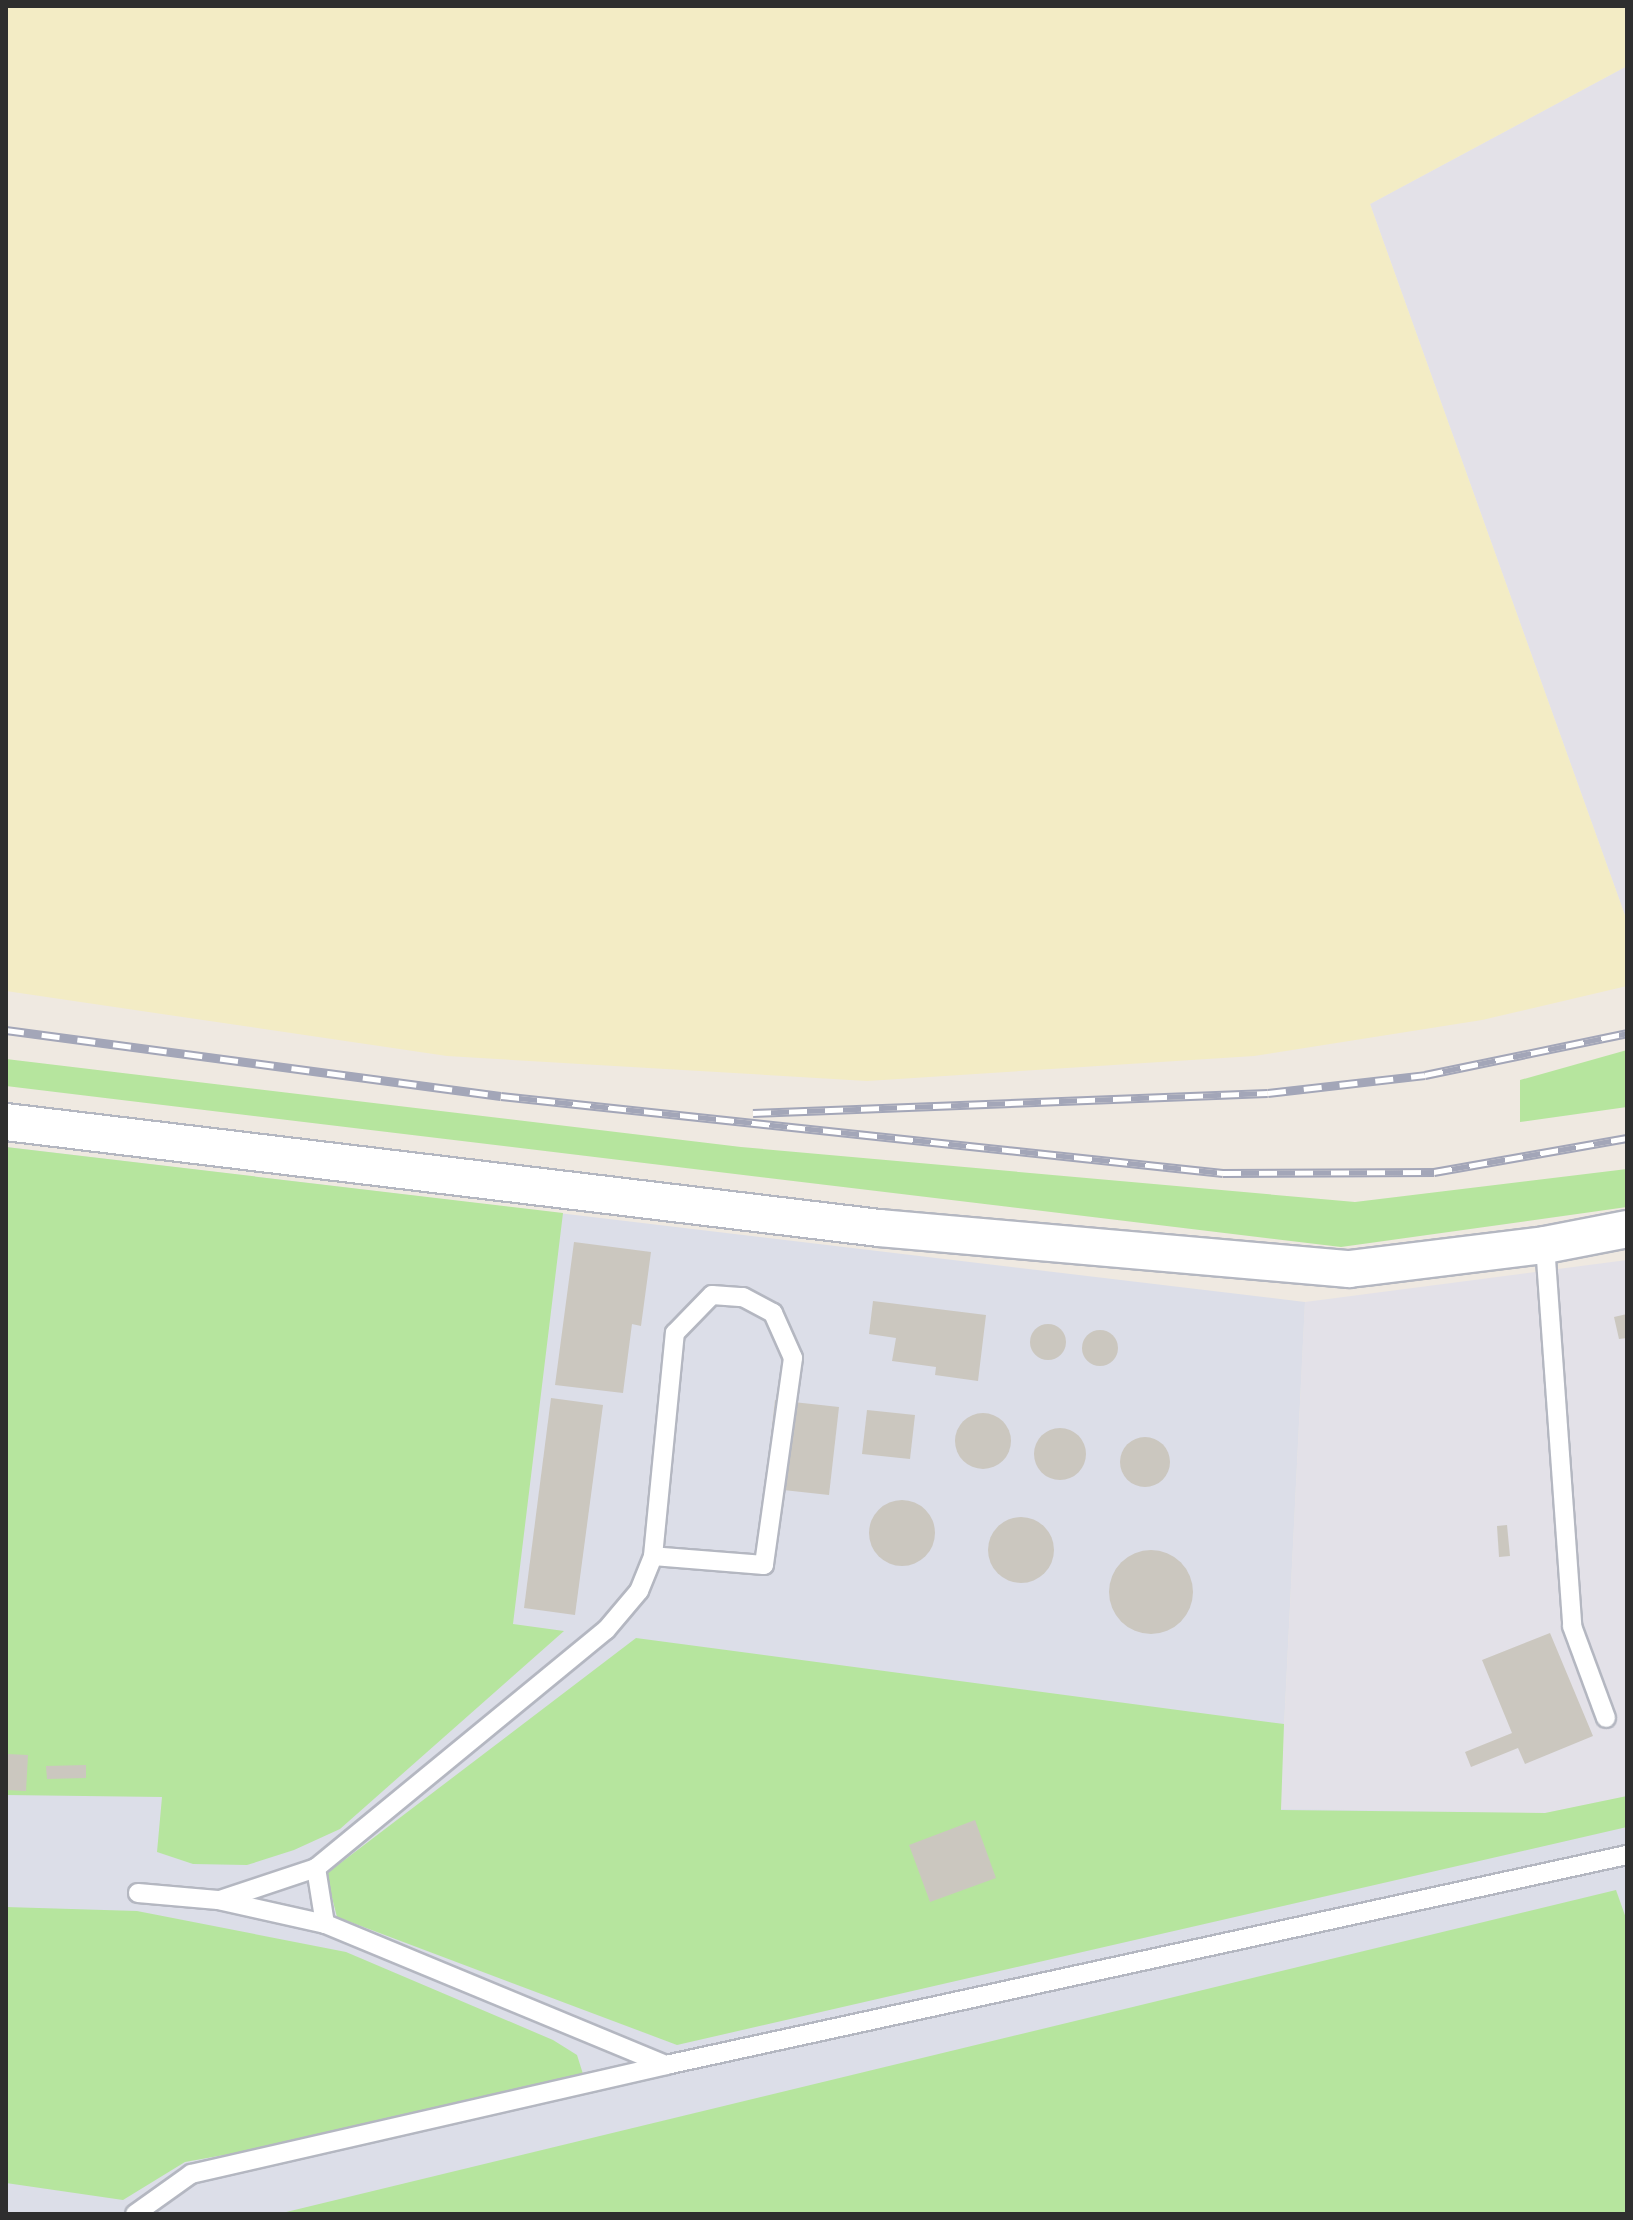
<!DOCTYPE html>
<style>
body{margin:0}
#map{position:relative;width:1633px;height:2220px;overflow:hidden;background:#efe9e1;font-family:"PT Sans Narrow",sans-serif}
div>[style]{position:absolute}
.industrial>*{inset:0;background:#e3e1e8}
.airport>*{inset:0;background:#dcdee8}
.green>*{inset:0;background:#b6e59e}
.sand>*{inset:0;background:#f3ecc5}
.building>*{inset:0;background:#cbc7bf}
.round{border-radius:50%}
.roads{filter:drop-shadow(2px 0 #b4b7c1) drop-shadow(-2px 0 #b4b7c1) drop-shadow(0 2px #b4b7c1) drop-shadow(0 -2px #b4b7c1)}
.service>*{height:18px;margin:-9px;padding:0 9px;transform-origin:9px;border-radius:9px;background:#fff}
.minor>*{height:36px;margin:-18px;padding:0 18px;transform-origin:18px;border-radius:18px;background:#fff}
.rail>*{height:9px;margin-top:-4.5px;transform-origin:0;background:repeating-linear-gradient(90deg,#fff 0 18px,#a3a6b8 0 36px);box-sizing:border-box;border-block:2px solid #a3a6b8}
span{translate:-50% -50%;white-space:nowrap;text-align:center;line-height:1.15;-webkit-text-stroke:7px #fff;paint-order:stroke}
.frame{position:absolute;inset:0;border:8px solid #2e2e2e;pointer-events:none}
</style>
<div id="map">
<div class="industrial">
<div style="clip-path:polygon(1627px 66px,1627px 921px,1370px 204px)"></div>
<div style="clip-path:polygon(1627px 1260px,1627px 1796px,1545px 1813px,1280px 1810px,1305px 1302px)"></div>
</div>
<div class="airport">
<div style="clip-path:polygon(6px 1147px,1305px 1302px,1280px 1809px,1545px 1813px,1627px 1796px,1627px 2214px,6px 2214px)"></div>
</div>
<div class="green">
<div style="clip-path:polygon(1627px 1050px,1627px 1107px,1520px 1122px,1520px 1080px)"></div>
<div style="clip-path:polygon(6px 1059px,741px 1147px,1355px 1202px,1627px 1169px,1627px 1207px,1341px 1247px,6px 1086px)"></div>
<div style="clip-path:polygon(6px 1147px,563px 1213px,513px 1624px,564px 1631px,340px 1829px,294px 1850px,247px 1865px,193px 1864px,157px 1852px,162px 1797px,6px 1795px)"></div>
<div style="clip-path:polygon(636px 1638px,1284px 1724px,1281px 1810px,1545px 1813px,1627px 1796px,1627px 1827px,677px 2045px,337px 1917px,326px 1874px)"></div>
<div style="clip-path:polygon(1616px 1890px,1627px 1921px,1627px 2214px,278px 2214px)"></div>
<div style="clip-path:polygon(6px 1907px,137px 1911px,346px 1952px,553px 2040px,577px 2055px,583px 2074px,558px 2095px,185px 2162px,123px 2200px,6px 2183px)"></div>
</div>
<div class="sand">
<div style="clip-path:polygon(6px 6px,1627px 6px,1627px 66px,1370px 204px,1627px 921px,1627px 986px,1482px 1020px,1254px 1056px,867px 1081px,447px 1056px,6px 991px)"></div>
</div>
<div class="building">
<div style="clip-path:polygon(574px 1242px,651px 1252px,641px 1326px,632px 1324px,623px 1393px,555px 1385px)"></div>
<div style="clip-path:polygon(873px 1301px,986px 1315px,978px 1381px,935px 1375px,936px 1367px,892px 1361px,896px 1338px,869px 1334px)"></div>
<div style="clip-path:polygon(1627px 1314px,1627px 1338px,1619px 1339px,1614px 1317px)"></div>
<div class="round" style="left:1030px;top:1324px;width:36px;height:36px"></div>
<div class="round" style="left:1082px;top:1330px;width:36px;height:36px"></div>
<div style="clip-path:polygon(551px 1398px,603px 1405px,575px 1615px,524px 1608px)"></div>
<div style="clip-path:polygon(775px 1400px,839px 1407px,829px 1495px,765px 1488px)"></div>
<div style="clip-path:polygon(867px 1410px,915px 1415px,910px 1459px,862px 1454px)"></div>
<div class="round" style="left:955px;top:1413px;width:56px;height:56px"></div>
<div class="round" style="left:1034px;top:1428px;width:52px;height:52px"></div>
<div class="round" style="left:1120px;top:1437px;width:50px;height:50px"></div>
<div class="round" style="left:869px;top:1500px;width:66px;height:66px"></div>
<div class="round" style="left:988px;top:1517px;width:66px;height:66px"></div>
<div style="clip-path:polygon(1507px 1525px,1510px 1556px,1499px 1557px,1497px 1526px)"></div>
<div class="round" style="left:1109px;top:1550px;width:84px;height:84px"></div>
<div style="clip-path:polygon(1550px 1633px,1593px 1736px,1525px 1764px,1518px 1748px,1471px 1767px,1465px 1752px,1512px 1733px,1482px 1660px)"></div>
<div style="clip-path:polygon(7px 1754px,28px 1755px,26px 1791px,6px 1790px)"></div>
<div style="clip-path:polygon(86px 1765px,86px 1778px,47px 1779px,46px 1766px)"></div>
<div style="clip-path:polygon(975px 1820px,996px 1878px,930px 1902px,909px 1845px)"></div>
</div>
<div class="roads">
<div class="service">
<div style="left:1545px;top:1245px;width:382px;rotate:85.9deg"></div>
<div style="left:1572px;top:1626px;width:98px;rotate:69.7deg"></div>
<div style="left:138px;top:1893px;width:80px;rotate:5deg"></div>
<div style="left:218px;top:1900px;width:110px;rotate:12.6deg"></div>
<div style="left:325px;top:1924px;width:57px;rotate:-99.1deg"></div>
<div style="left:316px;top:1868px;width:375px;rotate:-39.4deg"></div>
<div style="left:606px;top:1630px;width:51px;rotate:-49.8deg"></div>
<div style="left:639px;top:1591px;width:38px;rotate:-68deg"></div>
<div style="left:653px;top:1556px;width:224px;rotate:-84.4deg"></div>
<div style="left:675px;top:1333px;width:53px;rotate:-45.8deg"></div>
<div style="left:712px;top:1295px;width:31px;rotate:4deg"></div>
<div style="left:743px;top:1297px;width:34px;rotate:28deg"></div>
<div style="left:773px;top:1313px;width:49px;rotate:66deg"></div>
<div style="left:793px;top:1358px;width:209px;rotate:98deg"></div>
<div style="left:764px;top:1565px;width:111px;rotate:-175.4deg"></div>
<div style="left:220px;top:1900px;width:101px;rotate:-18.4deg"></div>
<div style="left:666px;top:2065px;width:984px;rotate:-12.33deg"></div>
<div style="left:135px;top:2214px;width:69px;rotate:-35.5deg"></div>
<div style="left:191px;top:2174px;width:487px;rotate:-12.9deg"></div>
<div style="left:666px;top:2065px;width:369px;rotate:-157.5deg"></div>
</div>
<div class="minor">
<div style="left:6px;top:1122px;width:879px;rotate:6.92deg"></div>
<div style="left:879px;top:1228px;width:472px;rotate:5deg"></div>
<div style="left:1349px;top:1269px;width:197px;rotate:-7deg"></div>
<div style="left:1545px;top:1245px;width:84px;rotate:-11deg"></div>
</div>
</div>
<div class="rail">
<div style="left:6px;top:1030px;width:499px;rotate:7.6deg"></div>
<div style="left:501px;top:1096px;width:726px;rotate:6.09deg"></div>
<div style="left:1223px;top:1173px;width:211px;rotate:-0.3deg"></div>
<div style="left:1434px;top:1172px;width:196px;rotate:-10deg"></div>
<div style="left:753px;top:1113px;width:515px;rotate:-2.22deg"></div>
<div style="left:1268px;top:1093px;width:158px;rotate:-6.5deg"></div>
<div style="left:1425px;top:1075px;width:206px;rotate:-11.7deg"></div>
</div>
<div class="frame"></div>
</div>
